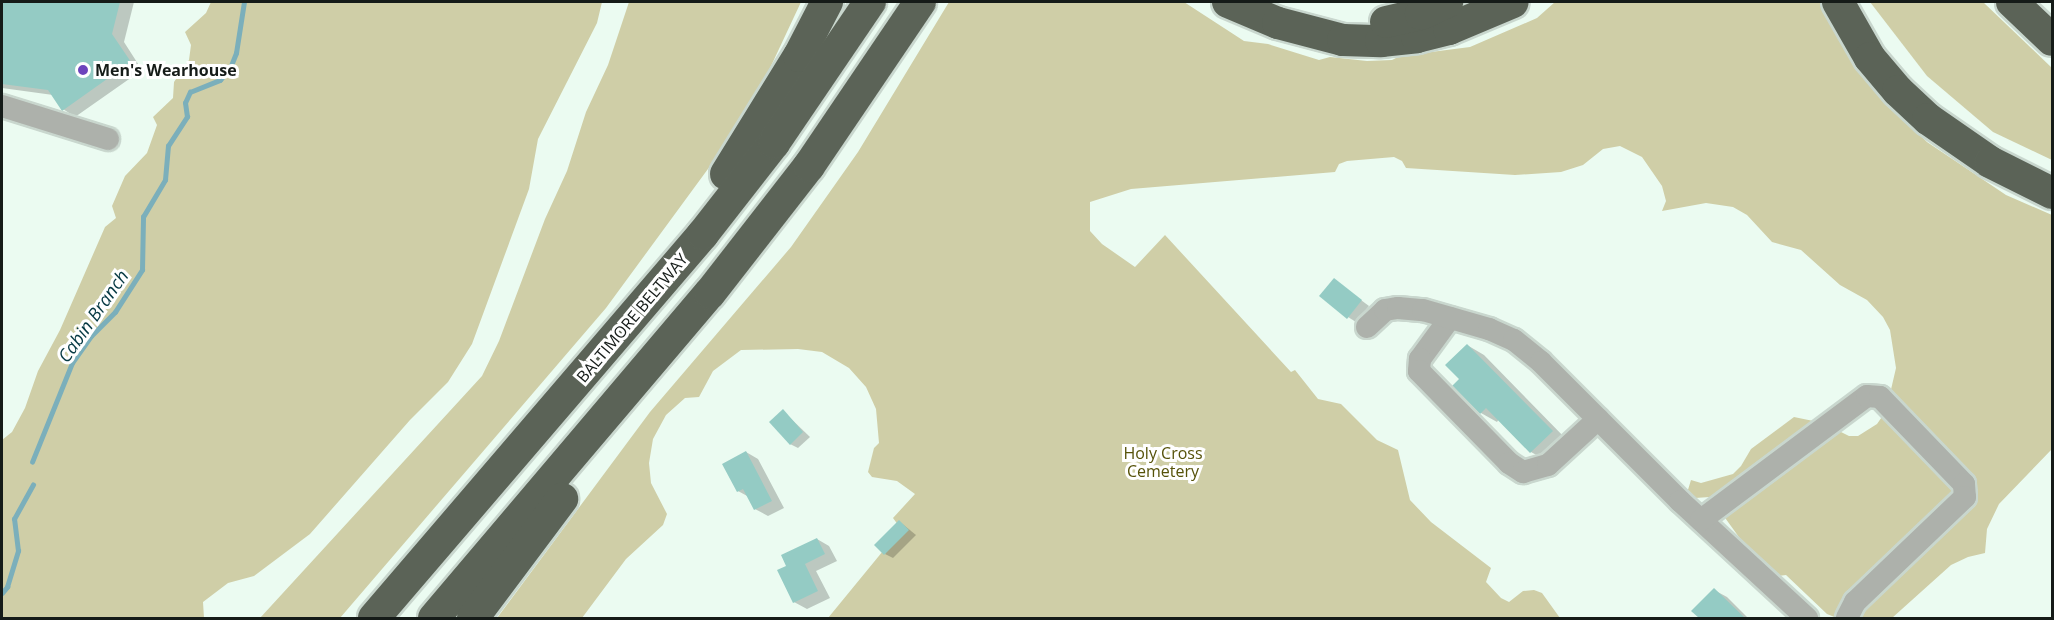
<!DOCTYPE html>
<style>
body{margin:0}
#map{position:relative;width:2054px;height:620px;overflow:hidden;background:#ebfbf1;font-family:"Open Sans",sans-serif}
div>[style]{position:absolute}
.green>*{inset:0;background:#cfcea7}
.shadow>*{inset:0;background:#0003}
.stream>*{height:4.5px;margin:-2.25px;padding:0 2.25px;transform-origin:2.25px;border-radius:2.25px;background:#7bafbb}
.building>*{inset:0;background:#94cbc4}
.roads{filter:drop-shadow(2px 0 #c9d7ce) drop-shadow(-2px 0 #c9d7ce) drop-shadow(0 2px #c9d7ce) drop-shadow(0 -2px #c9d7ce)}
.minor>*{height:22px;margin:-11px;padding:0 11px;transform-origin:11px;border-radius:11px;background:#adb1ab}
.highway>*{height:32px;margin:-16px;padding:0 16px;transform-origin:16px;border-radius:16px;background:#5b6357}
.dots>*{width:16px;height:16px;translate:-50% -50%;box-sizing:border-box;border:3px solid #fff;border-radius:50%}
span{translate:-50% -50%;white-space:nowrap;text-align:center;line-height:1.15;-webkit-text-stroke:6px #fff;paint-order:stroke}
.poi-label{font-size:16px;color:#151b18;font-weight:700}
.left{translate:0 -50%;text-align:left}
.street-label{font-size:16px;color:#151b18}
.park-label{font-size:16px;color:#565209}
.water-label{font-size:18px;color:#063943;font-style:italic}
.frame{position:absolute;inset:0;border:3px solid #151b18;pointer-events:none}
</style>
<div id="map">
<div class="green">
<div style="clip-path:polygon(211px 2px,602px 2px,597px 23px,538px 139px,529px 189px,472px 344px,448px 382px,410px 420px,310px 534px,254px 576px,228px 583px,203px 602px,204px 618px,2px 618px,2px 440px,12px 432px,25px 408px,38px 371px,60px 330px,105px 227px,116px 218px,112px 206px,125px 176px,147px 153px,157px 125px,153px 117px,173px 98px,174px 82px,189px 60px,191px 45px,185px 32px,206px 13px)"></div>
<div style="clip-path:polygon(629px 2px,801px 2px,749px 113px,606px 308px,340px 618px,260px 618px,482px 376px,499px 341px,545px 219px,567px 171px,586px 112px,608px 65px)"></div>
<div style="clip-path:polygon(949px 2px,1184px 2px,1244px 41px,1268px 44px,1319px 60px,1330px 57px,1367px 61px,1392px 60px,1400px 56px,1470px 47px,1537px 18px,1555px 2px,1821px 2px,1829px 21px,1879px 95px,1927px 142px,2006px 195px,2052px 215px,2052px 449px,1999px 504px,1987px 529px,1985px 553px,1968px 557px,1951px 565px,1892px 618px,1866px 618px,1853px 615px,1837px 618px,1827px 614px,1786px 575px,1778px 576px,1762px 569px,1710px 497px,1695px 498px,1687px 493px,1691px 480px,1701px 483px,1733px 474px,1741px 466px,1751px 449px,1794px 417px,1823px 423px,1849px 436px,1858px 436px,1877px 424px,1886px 411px,1896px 368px,1890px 330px,1883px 317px,1867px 300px,1840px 285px,1801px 250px,1772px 242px,1747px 215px,1733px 207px,1706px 203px,1662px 211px,1666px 201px,1662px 186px,1642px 157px,1620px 146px,1603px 149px,1583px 165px,1561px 172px,1515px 175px,1406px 168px,1402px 161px,1394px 157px,1347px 161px,1339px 164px,1335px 172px,1131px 189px,1090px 202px,1090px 231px,1102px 244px,1135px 267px,1165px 235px,1291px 372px,1295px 370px,1318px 399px,1341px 404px,1377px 440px,1398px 450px,1410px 500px,1431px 522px,1491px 568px,1486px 582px,1501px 598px,1509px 602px,1523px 591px,1534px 590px,1542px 593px,1560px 618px,828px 618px,901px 529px,893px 518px,915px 494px,897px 481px,872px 477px,868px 472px,874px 448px,879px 443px,876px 409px,866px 387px,849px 368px,822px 352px,798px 349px,741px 350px,713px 371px,699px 397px,685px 398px,666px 415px,653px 439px,649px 463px,651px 483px,667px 514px,663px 525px,626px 559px,582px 618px,497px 618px,650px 412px,791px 247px,858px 152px)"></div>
<div style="clip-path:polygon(1870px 2px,1983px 2px,2052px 68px,2052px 160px,1993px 132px,1927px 76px)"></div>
</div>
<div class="shadow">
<div style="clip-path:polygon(2px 2px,134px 2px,124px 42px,142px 70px,75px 117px,63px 109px,53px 95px,2px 88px)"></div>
<div style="clip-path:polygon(1334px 280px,1369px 306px,1356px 322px,1348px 317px)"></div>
<div style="clip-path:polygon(1467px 345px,1484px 355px,1568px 441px,1547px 461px,1531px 452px,1499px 419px,1497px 422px,1481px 413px,1461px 379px)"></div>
<div style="clip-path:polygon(783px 411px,810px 437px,798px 448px,790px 444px)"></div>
<div style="clip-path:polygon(746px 452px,758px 459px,784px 508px,768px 516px,755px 509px,749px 497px,738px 491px)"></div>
<div style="clip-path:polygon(900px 522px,916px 535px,893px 558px,885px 554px)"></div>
<div style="clip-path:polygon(817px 539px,829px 546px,837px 561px,816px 571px,830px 598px,807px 609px,794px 602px,779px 571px,788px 567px)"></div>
<div style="clip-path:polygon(1714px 590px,1727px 597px,1748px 618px,1701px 618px,1694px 611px)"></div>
</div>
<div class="stream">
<div style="left:32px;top:462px;width:107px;rotate:-68deg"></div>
<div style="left:72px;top:363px;width:33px;rotate:-55deg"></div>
<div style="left:91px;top:336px;width:34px;rotate:-45deg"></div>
<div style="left:115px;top:312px;width:50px;rotate:-57.3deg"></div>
<div style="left:142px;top:270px;width:53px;rotate:-88.9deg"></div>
<div style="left:143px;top:217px;width:43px;rotate:-59.3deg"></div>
<div style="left:165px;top:180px;width:34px;rotate:-85deg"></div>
<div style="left:168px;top:146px;width:35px;rotate:-57deg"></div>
<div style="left:187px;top:117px;width:14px;rotate:-98deg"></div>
<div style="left:185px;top:103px;width:12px;rotate:-66deg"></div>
<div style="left:190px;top:92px;width:32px;rotate:-22deg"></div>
<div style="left:220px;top:80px;width:16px;rotate:-50deg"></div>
<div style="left:230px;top:68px;width:16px;rotate:-68deg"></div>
<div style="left:236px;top:53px;width:52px;rotate:-81.1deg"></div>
<div style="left:2px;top:593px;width:8px;rotate:-50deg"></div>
<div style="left:7px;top:587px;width:38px;rotate:-73deg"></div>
<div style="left:18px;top:551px;width:32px;rotate:-97deg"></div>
<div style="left:14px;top:519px;width:39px;rotate:-61deg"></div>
</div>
<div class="building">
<div style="clip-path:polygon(2px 2px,120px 2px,112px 34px,131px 62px,62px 111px,48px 90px,2px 84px)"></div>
<div style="clip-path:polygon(1334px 278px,1362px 300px,1347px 319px,1319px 296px)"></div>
<div style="clip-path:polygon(1467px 344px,1553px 431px,1530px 453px,1486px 408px,1480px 414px,1452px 386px,1459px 379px,1445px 365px)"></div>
<div style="clip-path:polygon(783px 409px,803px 432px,790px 445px,769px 422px)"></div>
<div style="clip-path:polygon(746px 451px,772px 501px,754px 510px,743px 489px,737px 492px,722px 464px)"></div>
<div style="clip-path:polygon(899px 520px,909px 530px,884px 555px,874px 545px)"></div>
<div style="clip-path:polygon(817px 538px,825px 554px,805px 564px,818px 591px,793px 603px,777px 570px,786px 566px,781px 555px)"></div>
<div style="clip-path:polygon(1714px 588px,1745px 618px,1699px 618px,1691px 611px)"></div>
</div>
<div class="roads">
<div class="minor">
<div style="left:2px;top:106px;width:111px;rotate:17.3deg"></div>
<div style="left:1450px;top:318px;width:51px;rotate:126.2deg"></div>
<div style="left:1420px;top:359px;width:12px;rotate:95deg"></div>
<div style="left:1419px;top:371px;width:129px;rotate:45.6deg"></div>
<div style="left:1509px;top:463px;width:17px;rotate:33deg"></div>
<div style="left:1523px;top:472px;width:26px;rotate:-16deg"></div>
<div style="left:1548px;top:465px;width:68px;rotate:-42.6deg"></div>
<div style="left:1367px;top:327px;width:25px;rotate:-43deg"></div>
<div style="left:1385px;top:310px;width:13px;rotate:-9deg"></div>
<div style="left:1398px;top:308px;width:25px;rotate:5deg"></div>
<div style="left:1423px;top:310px;width:69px;rotate:16.1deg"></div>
<div style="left:1489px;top:329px;width:27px;rotate:24deg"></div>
<div style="left:1514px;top:340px;width:35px;rotate:39deg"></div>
<div style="left:1541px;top:362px;width:197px;rotate:45deg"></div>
<div style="left:1680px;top:501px;width:173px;rotate:42.7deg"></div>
<div style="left:1701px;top:520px;width:207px;rotate:-36.8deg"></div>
<div style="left:1867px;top:396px;width:13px;rotate:4deg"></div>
<div style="left:1880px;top:397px;width:121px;rotate:46deg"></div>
<div style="left:1964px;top:484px;width:13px;rotate:86deg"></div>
<div style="left:1965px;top:497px;width:152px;rotate:136.3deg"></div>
<div style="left:1855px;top:602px;width:18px;rotate:117deg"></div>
</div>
<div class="highway">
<div style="left:1228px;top:2px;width:54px;rotate:22.8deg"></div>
<div style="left:1278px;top:23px;width:67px;rotate:14.7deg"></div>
<div style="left:1343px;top:40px;width:38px;rotate:2deg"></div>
<div style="left:1381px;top:41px;width:36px;rotate:-6deg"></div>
<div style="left:1417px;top:37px;width:33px;rotate:-14deg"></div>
<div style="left:1449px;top:29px;width:69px;rotate:-22.9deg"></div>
<div style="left:1838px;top:2px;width:64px;rotate:60.3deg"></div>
<div style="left:1870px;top:58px;width:43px;rotate:49.7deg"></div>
<div style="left:1898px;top:91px;width:41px;rotate:43deg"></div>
<div style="left:1928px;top:119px;width:75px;rotate:34.7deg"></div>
<div style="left:1990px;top:162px;width:69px;rotate:26.6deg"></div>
<div style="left:2012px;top:2px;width:55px;rotate:43.5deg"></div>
<div style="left:1386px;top:22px;width:36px;rotate:-13deg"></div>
<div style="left:1421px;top:14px;width:29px;rotate:-25deg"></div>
<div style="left:726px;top:174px;width:139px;rotate:-58.3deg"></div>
<div style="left:799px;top:56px;width:61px;rotate:-62.6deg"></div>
<div style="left:374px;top:618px;width:506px;rotate:-49.41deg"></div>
<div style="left:703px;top:234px;width:115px;rotate:-52deg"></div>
<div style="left:774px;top:143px;width:171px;rotate:-55.8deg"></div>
<div style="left:434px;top:618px;width:426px;rotate:-49.7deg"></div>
<div style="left:710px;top:293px;width:161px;rotate:-52.1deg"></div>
<div style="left:809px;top:166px;width:198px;rotate:-55.9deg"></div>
<div style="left:473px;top:618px;width:149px;rotate:-53.2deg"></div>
</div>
</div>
<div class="dots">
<div style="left:83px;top:70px;background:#6d44bc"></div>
</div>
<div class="poi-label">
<span class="left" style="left:95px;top:70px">Men's Wearhouse</span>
</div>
<div class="street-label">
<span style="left:632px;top:318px;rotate:-50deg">BALTIMORE BELTWAY</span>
</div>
<div class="park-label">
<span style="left:1163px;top:462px">Holy Cross<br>Cemetery</span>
</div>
<div class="water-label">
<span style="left:93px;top:316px;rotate:-55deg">Cabin Branch</span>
</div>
<div class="frame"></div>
</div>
